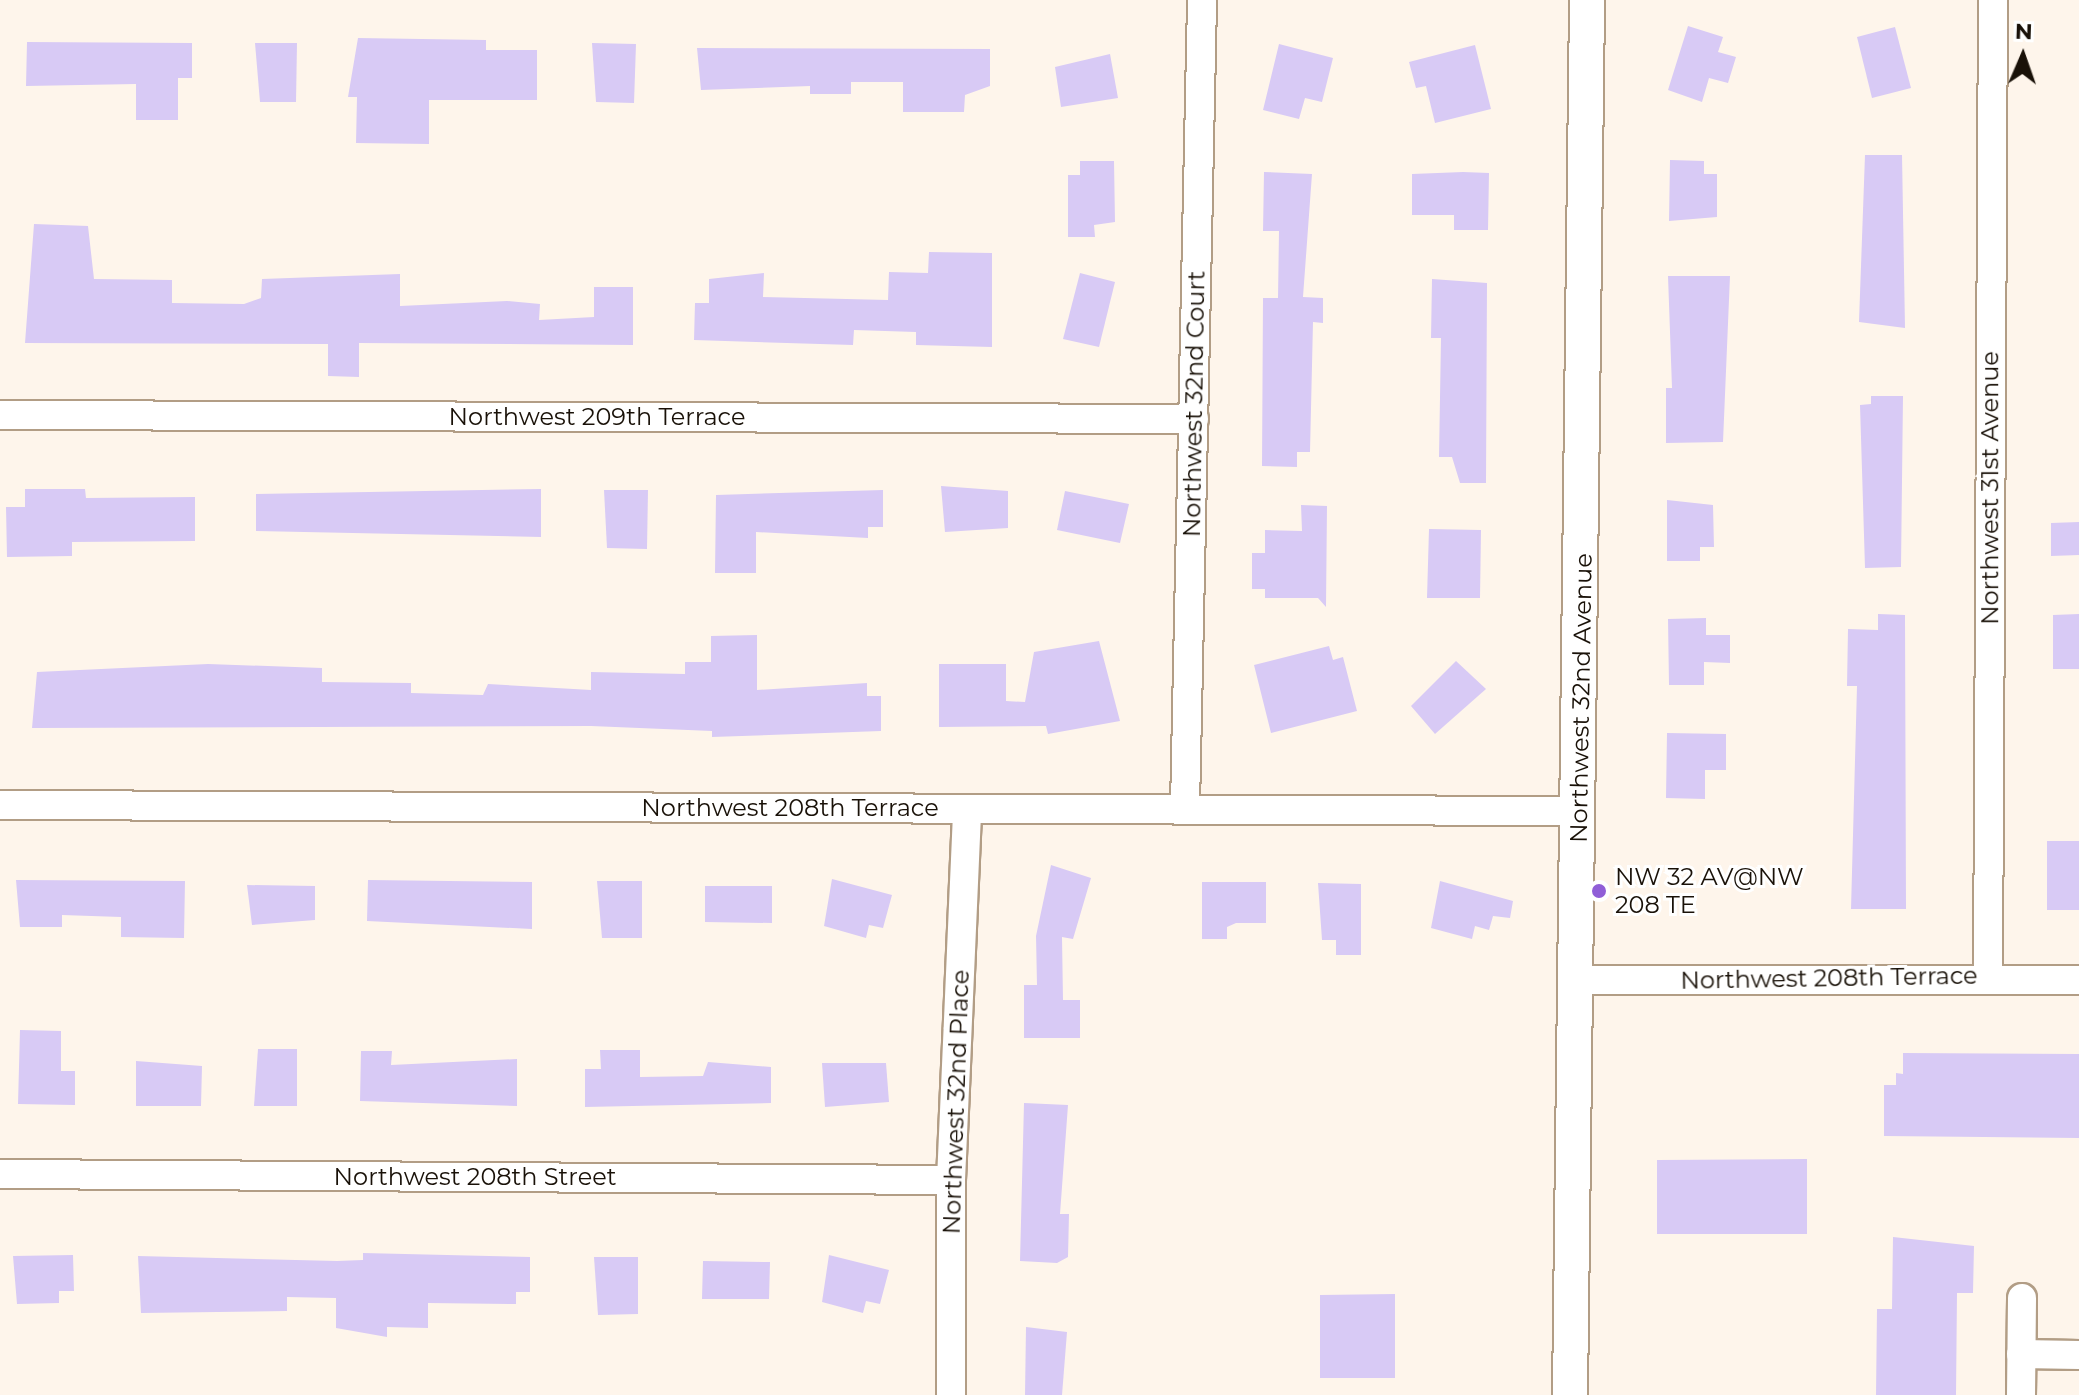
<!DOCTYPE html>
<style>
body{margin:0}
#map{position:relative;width:2079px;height:1395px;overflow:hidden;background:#fef5eb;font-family:Montserrat,sans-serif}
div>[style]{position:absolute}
.building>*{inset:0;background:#d8caf5}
.roads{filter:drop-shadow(2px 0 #b29d85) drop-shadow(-2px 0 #b29d85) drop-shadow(0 2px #b29d85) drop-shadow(0 -2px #b29d85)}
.minor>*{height:28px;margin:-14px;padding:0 14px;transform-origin:14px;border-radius:14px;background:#fff}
.tertiary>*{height:34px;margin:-17px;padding:0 17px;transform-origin:17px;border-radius:17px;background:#fff}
.dots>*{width:22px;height:22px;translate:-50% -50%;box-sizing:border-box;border:4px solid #fff;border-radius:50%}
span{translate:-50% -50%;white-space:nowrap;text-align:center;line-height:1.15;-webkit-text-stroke:6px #fff;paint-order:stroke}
.street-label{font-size:24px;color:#191108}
.poi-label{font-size:24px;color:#191108}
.left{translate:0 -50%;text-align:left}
.north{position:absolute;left:1983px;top:16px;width:80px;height:80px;-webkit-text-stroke:6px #fff;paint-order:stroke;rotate:2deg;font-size:22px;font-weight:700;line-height:32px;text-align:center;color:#191108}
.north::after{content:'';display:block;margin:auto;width:28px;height:36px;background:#191108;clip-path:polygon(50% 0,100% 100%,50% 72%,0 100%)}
</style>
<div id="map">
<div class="building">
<div style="clip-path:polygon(1688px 26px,1723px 37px,1718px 52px,1736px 57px,1728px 83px,1709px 78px,1702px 102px,1668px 90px)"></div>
<div style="clip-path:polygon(1895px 27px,1911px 88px,1872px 98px,1857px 37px)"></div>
<div style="clip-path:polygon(358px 38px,486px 40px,486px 50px,537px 50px,537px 100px,429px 100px,429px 144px,356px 143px,357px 97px,348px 97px)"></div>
<div style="clip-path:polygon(27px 42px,192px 43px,192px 78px,178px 78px,178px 120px,136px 120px,136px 84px,26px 86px)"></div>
<div style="clip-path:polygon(255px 43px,297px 43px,296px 102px,260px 102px)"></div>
<div style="clip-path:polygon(592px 43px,636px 44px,634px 103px,596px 102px)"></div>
<div style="clip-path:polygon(1279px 44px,1333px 58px,1322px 102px,1305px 98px,1299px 119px,1263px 110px)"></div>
<div style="clip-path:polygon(1475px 45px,1491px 109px,1435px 123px,1426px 86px,1416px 88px,1409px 62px)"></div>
<div style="clip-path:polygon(697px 48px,990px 49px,990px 86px,965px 95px,964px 112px,903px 112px,903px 82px,851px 82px,851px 94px,810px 94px,810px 86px,701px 90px)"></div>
<div style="clip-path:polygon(1110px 54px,1118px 98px,1061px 107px,1055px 67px)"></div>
<div style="clip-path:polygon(1865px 155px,1902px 155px,1905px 328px,1859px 322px)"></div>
<div style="clip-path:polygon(1670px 160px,1704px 161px,1704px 174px,1717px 174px,1717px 217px,1669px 221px)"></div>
<div style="clip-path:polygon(1080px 161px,1114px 161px,1115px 222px,1094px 225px,1095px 237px,1068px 237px,1068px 175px,1080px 175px)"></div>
<div style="clip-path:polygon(1264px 172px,1312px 174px,1303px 297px,1323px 298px,1323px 323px,1313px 322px,1310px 452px,1297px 452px,1297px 467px,1262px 466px,1263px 298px,1278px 298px,1279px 231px,1263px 231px)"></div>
<div style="clip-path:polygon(1463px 172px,1489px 173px,1488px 230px,1454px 230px,1454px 215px,1412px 215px,1412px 174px)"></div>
<div style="clip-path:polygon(34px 224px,88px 226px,94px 279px,172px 280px,172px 303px,244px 304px,261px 298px,262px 279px,400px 274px,400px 306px,507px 301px,540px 304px,539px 320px,594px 317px,594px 287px,633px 287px,633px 345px,359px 343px,359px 377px,328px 376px,328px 344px,25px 343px)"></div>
<div style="clip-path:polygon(929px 252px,992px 253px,992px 347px,916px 345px,916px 332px,854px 330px,853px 345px,694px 340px,695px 303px,709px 303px,709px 279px,764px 273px,763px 297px,888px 300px,889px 272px,928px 273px)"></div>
<div style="clip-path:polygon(1080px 273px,1115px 282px,1099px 347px,1063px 339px)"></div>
<div style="clip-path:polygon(1668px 276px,1730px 276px,1723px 442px,1666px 443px,1666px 388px,1672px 388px)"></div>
<div style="clip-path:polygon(1432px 279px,1487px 283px,1486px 483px,1460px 483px,1452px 457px,1439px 457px,1441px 338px,1431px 338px)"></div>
<div style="clip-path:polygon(1871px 396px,1903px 396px,1901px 567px,1865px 568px,1860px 405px,1871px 404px)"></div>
<div style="clip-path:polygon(941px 486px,1008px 491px,1008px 528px,945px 532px)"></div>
<div style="clip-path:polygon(25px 489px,85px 489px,86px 498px,195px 497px,195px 541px,72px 542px,72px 556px,7px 557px,6px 507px,25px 507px)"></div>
<div style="clip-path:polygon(541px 489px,541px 537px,256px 531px,256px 494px)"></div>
<div style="clip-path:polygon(604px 490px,648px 490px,647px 549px,607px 548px)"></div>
<div style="clip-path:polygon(883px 490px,883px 527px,868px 527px,868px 538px,756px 532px,756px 573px,715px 573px,716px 495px)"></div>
<div style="clip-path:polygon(1065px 491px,1129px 504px,1120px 543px,1057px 530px)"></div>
<div style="clip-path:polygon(1667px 500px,1713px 505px,1714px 547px,1700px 547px,1700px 561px,1667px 561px)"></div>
<div style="clip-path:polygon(1301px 505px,1327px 506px,1326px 607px,1318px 598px,1265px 598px,1265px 589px,1252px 589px,1252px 553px,1265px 553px,1265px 530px,1302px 531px)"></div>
<div style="clip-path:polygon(2079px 522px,2079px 555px,2051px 556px,2051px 523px)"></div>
<div style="clip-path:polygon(1429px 529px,1481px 530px,1480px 598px,1427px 598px)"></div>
<div style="clip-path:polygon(1878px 614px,1905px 615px,1906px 909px,1851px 909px,1857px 686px,1847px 686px,1848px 629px,1878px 630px)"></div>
<div style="clip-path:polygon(2079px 614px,2079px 669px,2053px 669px,2053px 615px)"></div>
<div style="clip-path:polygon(1706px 618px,1706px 635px,1730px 635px,1730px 663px,1704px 662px,1704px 685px,1669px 685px,1668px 619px)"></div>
<div style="clip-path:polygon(757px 635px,757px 690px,867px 683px,867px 696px,881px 696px,881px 731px,712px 737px,712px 731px,591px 726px,32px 728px,37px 672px,208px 664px,322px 668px,322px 682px,411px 683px,411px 693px,483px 695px,488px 684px,591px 690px,591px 672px,685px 674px,685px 662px,711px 662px,711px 636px)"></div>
<div style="clip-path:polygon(1099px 641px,1120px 721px,1048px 734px,1046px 726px,939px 727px,939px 664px,1006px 664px,1006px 701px,1025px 702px,1034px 652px)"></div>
<div style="clip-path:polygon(1329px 646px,1333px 660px,1343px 657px,1357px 711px,1271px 733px,1254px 665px)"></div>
<div style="clip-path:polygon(1456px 661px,1486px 689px,1435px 734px,1411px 706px)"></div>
<div style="clip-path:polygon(1667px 733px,1726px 734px,1726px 770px,1705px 770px,1705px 799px,1666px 798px)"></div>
<div style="clip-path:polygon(2047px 841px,2079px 841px,2079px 910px,2047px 910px)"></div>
<div style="clip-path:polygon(1051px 865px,1091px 878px,1073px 939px,1062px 937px,1063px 1000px,1080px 1000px,1080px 1038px,1024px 1038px,1024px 985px,1037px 985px,1036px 936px)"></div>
<div style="clip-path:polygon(832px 879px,892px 895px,883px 928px,869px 925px,866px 938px,824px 926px)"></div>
<div style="clip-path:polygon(16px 880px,185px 881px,184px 938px,121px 937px,121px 917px,62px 915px,62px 927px,20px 927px)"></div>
<div style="clip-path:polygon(368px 880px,532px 882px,532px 929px,367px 921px)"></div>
<div style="clip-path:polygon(597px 881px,642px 881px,642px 938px,602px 938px)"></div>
<div style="clip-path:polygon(1440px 881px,1513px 901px,1510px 918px,1493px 916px,1489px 930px,1475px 926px,1472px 939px,1431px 928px)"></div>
<div style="clip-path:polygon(1202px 882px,1266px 882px,1266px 923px,1236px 923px,1227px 927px,1227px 939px,1202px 939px)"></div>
<div style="clip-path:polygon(1318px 883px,1361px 884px,1361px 955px,1336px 955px,1336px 940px,1322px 940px)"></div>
<div style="clip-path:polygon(247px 885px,315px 886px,315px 920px,252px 925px)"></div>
<div style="clip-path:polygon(705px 886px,772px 886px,772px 923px,705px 922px)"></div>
<div style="clip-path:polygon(20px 1030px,61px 1031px,61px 1071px,75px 1071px,75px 1105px,18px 1104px)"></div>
<div style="clip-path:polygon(258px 1049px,297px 1049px,297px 1106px,254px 1106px)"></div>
<div style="clip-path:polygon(600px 1050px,640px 1050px,640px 1077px,703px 1076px,708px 1062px,771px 1067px,771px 1103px,585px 1107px,585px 1069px,601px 1069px)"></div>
<div style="clip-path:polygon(361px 1051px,392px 1051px,391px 1065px,517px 1059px,517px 1106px,360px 1101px)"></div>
<div style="clip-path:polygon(1903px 1053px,2079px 1054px,2079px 1138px,1884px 1136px,1884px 1085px,1896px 1085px,1896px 1073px,1903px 1074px)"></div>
<div style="clip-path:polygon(136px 1061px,202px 1066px,201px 1106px,136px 1106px)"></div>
<div style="clip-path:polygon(822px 1063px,886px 1063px,889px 1102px,825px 1107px)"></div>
<div style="clip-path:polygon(1024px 1103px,1068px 1105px,1060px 1214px,1069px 1214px,1068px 1257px,1057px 1263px,1020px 1261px)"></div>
<div style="clip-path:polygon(1807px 1159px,1807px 1234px,1657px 1234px,1657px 1160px)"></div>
<div style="clip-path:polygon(1893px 1237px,1974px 1246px,1973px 1293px,1957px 1293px,1956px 1395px,1876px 1395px,1877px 1309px,1892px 1309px)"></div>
<div style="clip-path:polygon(363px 1253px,530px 1257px,530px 1292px,516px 1292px,516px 1304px,428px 1303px,428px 1328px,387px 1327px,387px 1337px,336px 1328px,336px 1298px,287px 1297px,287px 1311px,141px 1313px,138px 1256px,337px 1261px,363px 1260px)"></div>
<div style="clip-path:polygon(73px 1255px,74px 1291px,59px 1291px,59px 1303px,17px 1304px,13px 1256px)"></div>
<div style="clip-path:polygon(829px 1255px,889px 1270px,880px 1304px,866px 1301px,863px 1313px,822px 1302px)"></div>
<div style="clip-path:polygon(594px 1257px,638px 1257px,638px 1314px,598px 1315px)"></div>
<div style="clip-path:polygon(703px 1261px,770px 1262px,769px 1299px,702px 1299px)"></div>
<div style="clip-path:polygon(1395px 1294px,1395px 1378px,1320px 1378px,1320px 1295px)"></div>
<div style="clip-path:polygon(1026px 1327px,1067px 1332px,1062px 1395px,1025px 1395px)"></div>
</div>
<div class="roads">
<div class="minor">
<div style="left:0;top:415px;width:1194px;rotate:0.19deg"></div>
<div style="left:0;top:805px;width:1580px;rotate:0.22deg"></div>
<div style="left:1185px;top:807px;width:807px;rotate:-88.79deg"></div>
<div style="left:1988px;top:977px;width:977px;rotate:-89.71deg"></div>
<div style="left:1578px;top:980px;width:501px"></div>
<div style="left:0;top:1174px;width:951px;rotate:0.36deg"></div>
<div style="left:2021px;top:1354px;width:58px;rotate:1deg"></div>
<div style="left:951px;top:1395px;width:215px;rotate:-90deg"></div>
<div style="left:951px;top:1180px;width:371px;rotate:-87.5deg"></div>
<div style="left:2021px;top:1395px;width:97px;rotate:-89.4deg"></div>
</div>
<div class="tertiary">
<div style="left:1570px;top:1395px;width:1395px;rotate:-89.3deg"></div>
</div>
</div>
<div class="dots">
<div style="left:1599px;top:891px;background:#905ed7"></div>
</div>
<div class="street-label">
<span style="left:1194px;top:404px;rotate:-89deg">Northwest 32nd Court</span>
<span style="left:597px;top:417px">Northwest 209th Terrace</span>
<span style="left:1990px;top:488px;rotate:-90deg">Northwest 31st Avenue</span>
<span style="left:1581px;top:698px;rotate:-89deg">Northwest 32nd Avenue</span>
<span style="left:790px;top:808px">Northwest 208th Terrace</span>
<span style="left:1829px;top:978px;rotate:-1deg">Northwest 208th Terrace</span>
<span style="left:956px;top:1102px;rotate:-88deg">Northwest 32nd Place</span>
<span style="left:475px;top:1177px">Northwest 208th Street</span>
</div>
<div class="poi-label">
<span class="left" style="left:1615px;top:891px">NW 32 AV@NW<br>208 TE</span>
</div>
<div class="north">N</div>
</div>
